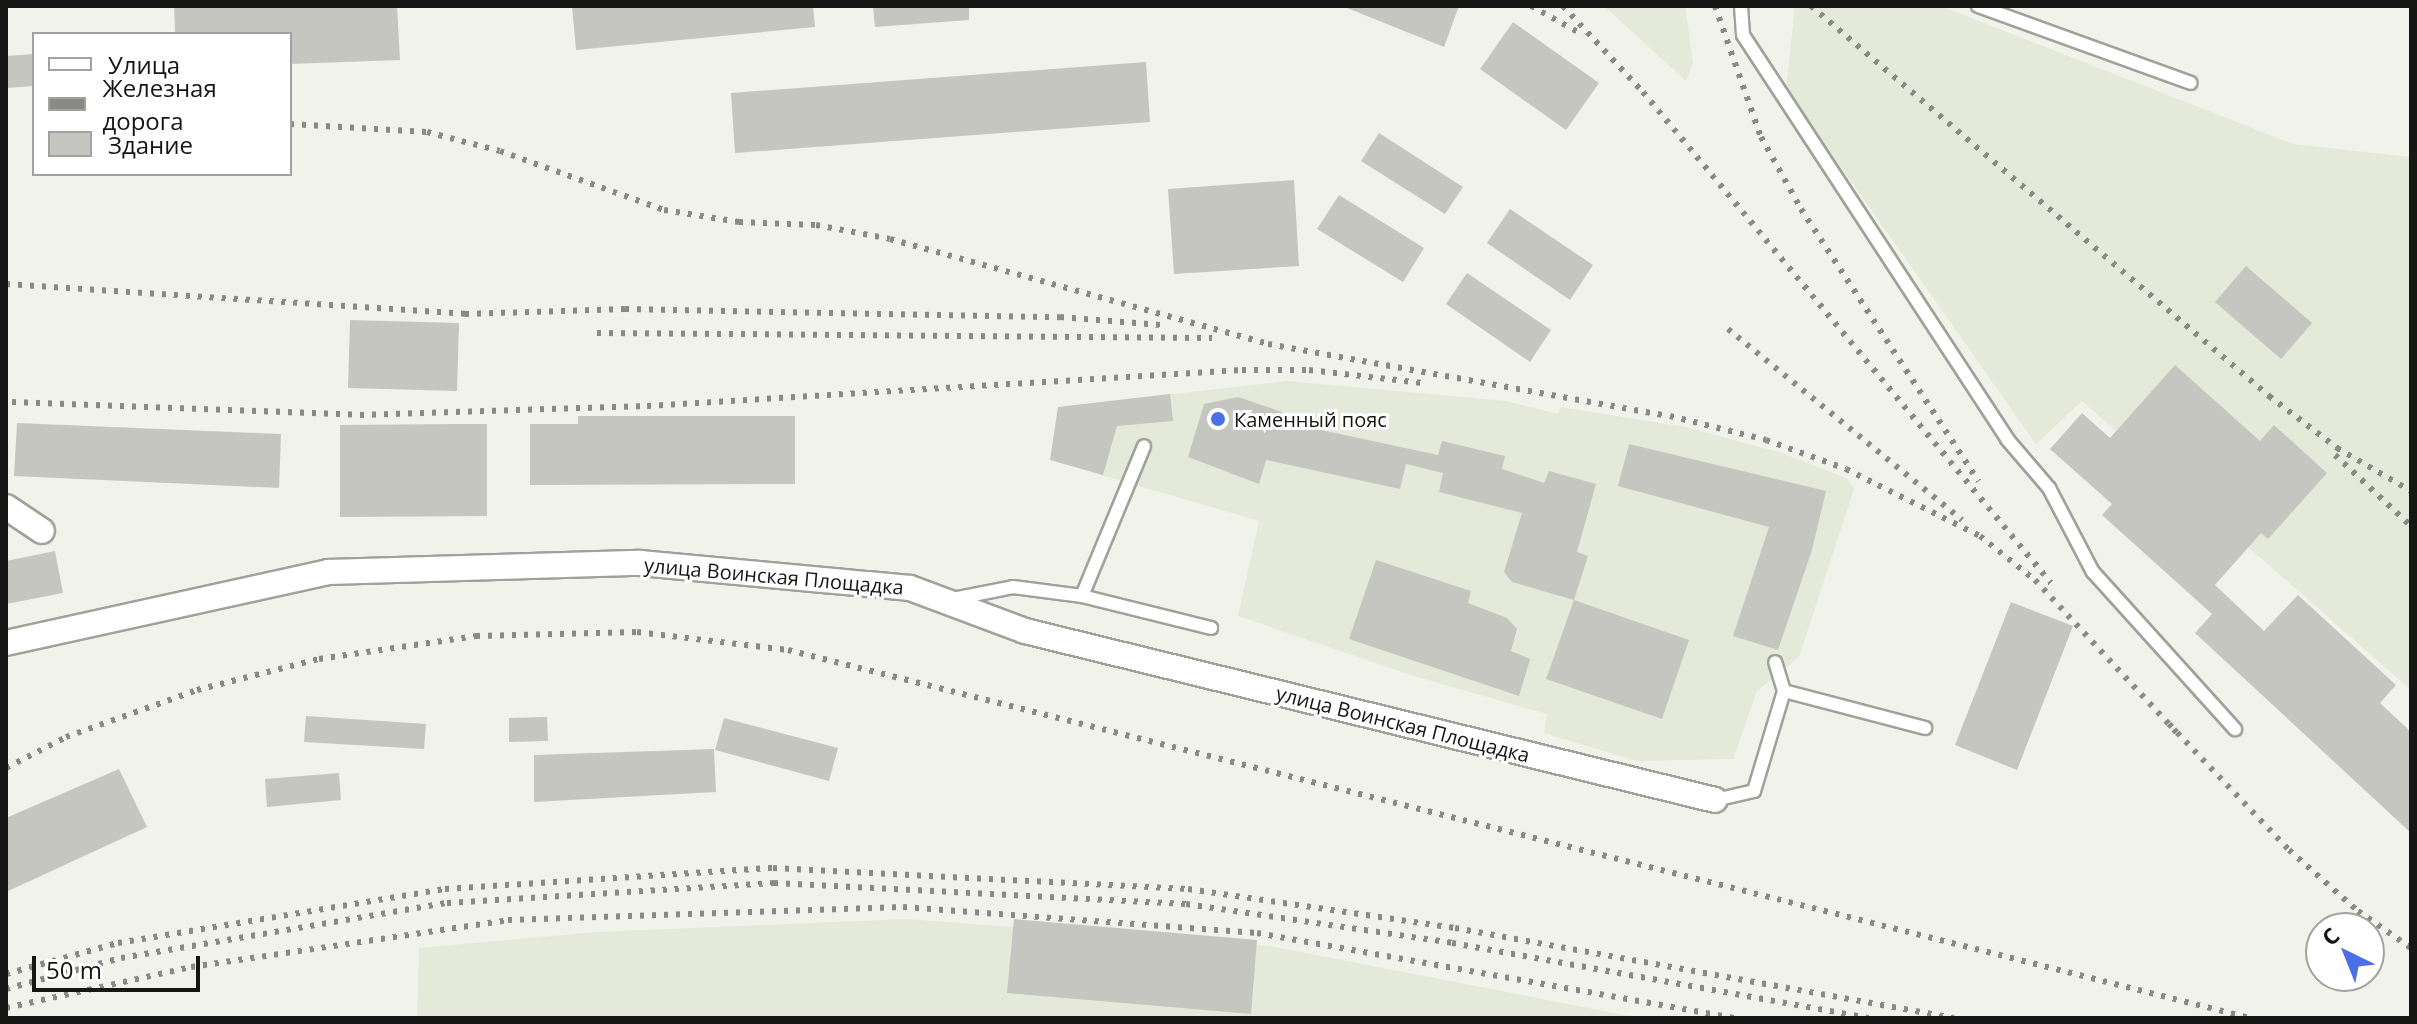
<!DOCTYPE html>
<meta charset="utf-8">
<style>
body{margin:0}
#map{position:relative;width:2417px;height:1024px;overflow:hidden;background:#f1f3eb;font-family:"Open Sans",sans-serif}
div>[style]{position:absolute}
.built>*{inset:0;background:#e5e9d9}
.building>*{inset:0;background:#c5c6bf}
.roads{filter:drop-shadow(2px 0 #a0a29a) drop-shadow(-2px 0 #a0a29a) drop-shadow(0 2px #a0a29a) drop-shadow(0 -2px #a0a29a)}
.service>*{height:12px;margin:-6px;padding:0 6px;transform-origin:6px;border-radius:6px;background:#fff}
.minor>*{height:24px;margin:-12px;padding:0 12px;transform-origin:12px;border-radius:12px;background:#fff}
.rail>*{height:6px;margin-top:-3px;transform-origin:0;background:repeating-linear-gradient(90deg,#898a85 0 4px,transparent 0 12px)}
.dots>*{width:22px;height:22px;translate:-50% -50%;box-sizing:border-box;border:4px solid #fff;border-radius:50%}
span{translate:-50% -50%;white-space:nowrap;text-align:center;line-height:1.15;-webkit-text-stroke:6px #fff;paint-order:stroke}
.poi-label{font-size:20px;color:#161614}
.left{translate:0 -50%;text-align:left}
.street-label{font-size:20px;color:#161614}
.frame{position:absolute;inset:0;border:8px solid #161614;pointer-events:none}
.legend{position:absolute;left:32px;top:32px;width:260px;height:144px;box-sizing:border-box;background:#fff;border:2px solid #a2a2a1;margin:0;padding:10px 14px;list-style:none;font-size:24px;color:#161614}
.legend li{display:flex;align-items:center;gap:16px;height:40px}
.legend b{width:40px;border:2px solid #a2a2a1}
.north{position:absolute;left:2305px;top:912px;width:80px;height:80px;box-sizing:border-box;background:#fff;border:2px solid #a2a2a1;border-radius:50%;rotate:317deg;font-size:22px;font-weight:700;line-height:32px;text-align:center;color:#161614}
.north::after{content:'';display:block;margin:auto;width:28px;height:36px;background:#4b70e3;clip-path:polygon(50% 0,100% 100%,50% 72%,0 100%)}
.scale{position:absolute;left:32px;top:956px;width:168px;height:36px;box-sizing:border-box;border:4px solid #161614;border-top:0;padding-left:10px;font-size:24px;line-height:28px;white-space:nowrap;color:#161614;-webkit-text-stroke:6px #fff;paint-order:stroke}
</style>
<div id="map">
<div class="built">
<div style="clip-path:polygon(1604px 6px,1685px 6px,1693px 63px,1686px 81px)"></div>
<div style="clip-path:polygon(1795px 6px,1941px 6px,2293px 144px,2411px 157px,2411px 690px,2082px 401px,2036px 444px,1786px 89px)"></div>
<div style="clip-path:polygon(1287px 381px,1506px 401px,1558px 414px,1561px 407px,1686px 427px,1782px 453px,1848px 479px,1854px 489px,1799px 657px,1757px 691px,1733px 759px,1636px 761px,1544px 733px,1547px 714px,1417px 677px,1238px 616px,1259px 521px,1050px 460px,1058px 407px)"></div>
<div style="clip-path:polygon(906px 919px,1270px 946px,1640px 1018px,417px 1018px,419px 948px,596px 932px)"></div>
</div>
<div class="building">
<div style="clip-path:polygon(174px 6px,397px 6px,400px 60px,290px 64px,290px 34px,175px 34px)"></div>
<div style="clip-path:polygon(572px 6px,813px 6px,815px 27px,576px 50px)"></div>
<div style="clip-path:polygon(873px 6px,969px 6px,969px 20px,875px 27px)"></div>
<div style="clip-path:polygon(1342px 6px,1459px 6px,1444px 47px)"></div>
<div style="clip-path:polygon(1513px 22px,1599px 83px,1566px 130px,1480px 69px)"></div>
<div style="clip-path:polygon(34px 54px,34px 86px,6px 88px,6px 56px)"></div>
<div style="clip-path:polygon(1146px 62px,1150px 122px,735px 153px,731px 93px)"></div>
<div style="clip-path:polygon(1379px 133px,1463px 187px,1445px 214px,1361px 161px)"></div>
<div style="clip-path:polygon(1294px 180px,1299px 266px,1174px 274px,1168px 189px)"></div>
<div style="clip-path:polygon(1339px 195px,1424px 248px,1403px 282px,1317px 229px)"></div>
<div style="clip-path:polygon(1510px 209px,1593px 265px,1570px 300px,1487px 243px)"></div>
<div style="clip-path:polygon(2246px 266px,2312px 323px,2281px 359px,2215px 302px)"></div>
<div style="clip-path:polygon(1467px 273px,1551px 330px,1530px 362px,1446px 304px)"></div>
<div style="clip-path:polygon(350px 320px,459px 323px,457px 391px,348px 388px)"></div>
<div style="clip-path:polygon(2175px 365px,2260px 441px,2274px 425px,2327px 473px,2268px 539px,2261px 533px,2215px 585px,2264px 631px,2298px 595px,2396px 685px,2380px 703px,2411px 732px,2411px 833px,2195px 633px,2212px 614px,2102px 515px,2112px 504px,2050px 449px,2082px 413px,2110px 438px)"></div>
<div style="clip-path:polygon(1170px 394px,1173px 421px,1117px 426px,1103px 475px,1050px 460px,1058px 407px)"></div>
<div style="clip-path:polygon(1238px 397px,1282px 412px,1279px 421px,1438px 455px,1442px 441px,1505px 456px,1502px 469px,1544px 483px,1549px 471px,1596px 484px,1577px 552px,1588px 556px,1574px 600px,1512px 582px,1504px 572px,1522px 513px,1439px 492px,1443px 473px,1406px 464px,1400px 489px,1266px 460px,1259px 484px,1188px 457px,1204px 404px)"></div>
<div style="clip-path:polygon(578px 416px,795px 416px,795px 484px,530px 485px,530px 424px,578px 424px)"></div>
<div style="clip-path:polygon(17px 423px,281px 434px,279px 488px,14px 476px)"></div>
<div style="clip-path:polygon(456px 424px,487px 424px,487px 516px,340px 517px,340px 425px)"></div>
<div style="clip-path:polygon(1629px 444px,1826px 491px,1812px 550px,1778px 650px,1733px 636px,1769px 527px,1618px 486px)"></div>
<div style="clip-path:polygon(55px 551px,63px 593px,6px 604px,6px 561px)"></div>
<div style="clip-path:polygon(1376px 560px,1471px 591px,1468px 603px,1507px 618px,1517px 629px,1511px 651px,1530px 659px,1519px 696px,1349px 639px)"></div>
<div style="clip-path:polygon(1574px 600px,1689px 640px,1662px 719px,1546px 679px)"></div>
<div style="clip-path:polygon(2011px 602px,2073px 626px,2017px 770px,1955px 745px)"></div>
<div style="clip-path:polygon(306px 716px,426px 724px,424px 749px,304px 742px)"></div>
<div style="clip-path:polygon(547px 717px,548px 741px,509px 742px,509px 718px)"></div>
<div style="clip-path:polygon(724px 718px,838px 748px,829px 781px,715px 750px)"></div>
<div style="clip-path:polygon(714px 749px,716px 792px,534px 802px,534px 755px)"></div>
<div style="clip-path:polygon(119px 769px,147px 827px,6px 892px,6px 818px)"></div>
<div style="clip-path:polygon(339px 773px,341px 800px,267px 807px,265px 779px)"></div>
<div style="clip-path:polygon(1014px 919px,1257px 940px,1251px 1014px,1007px 993px)"></div>
</div>
<div class="roads">
<div class="service">
<div style="left:1741px;top:6px;width:29px;rotate:86deg"></div>
<div style="left:1743px;top:35px;width:483px;rotate:56.8deg"></div>
<div style="left:2007px;top:439px;width:65px;rotate:49.4deg"></div>
<div style="left:2049px;top:488px;width:95px;rotate:62.4deg"></div>
<div style="left:2093px;top:572px;width:212px;rotate:47.9deg"></div>
<div style="left:1978px;top:6px;width:226px;rotate:19.9deg"></div>
<div style="left:1082px;top:596px;width:162px;rotate:-67.5deg"></div>
<div style="left:953px;top:599px;width:61px;rotate:-11.3deg"></div>
<div style="left:1013px;top:587px;width:70px;rotate:7.4deg"></div>
<div style="left:1082px;top:596px;width:133px;rotate:13.9deg"></div>
<div style="left:1784px;top:691px;width:146px;rotate:14.7deg"></div>
<div style="left:1715px;top:800px;width:40px;rotate:-13deg"></div>
<div style="left:1754px;top:791px;width:104px;rotate:-73.3deg"></div>
<div style="left:1784px;top:691px;width:30px;rotate:-107deg"></div>
</div>
<div class="minor">
<div style="left:6px;top:507px;width:43px;rotate:33.7deg"></div>
<div style="left:6px;top:643px;width:330px;rotate:-12.4deg"></div>
<div style="left:328px;top:572px;width:312px;rotate:-1.7deg"></div>
<div style="left:640px;top:563px;width:229px;rotate:5.3deg"></div>
<div style="left:868px;top:584px;width:42px;rotate:5.4deg"></div>
<div style="left:910px;top:588px;width:123px;rotate:20.5deg"></div>
<div style="left:1025px;top:631px;width:710px;rotate:13.76deg"></div>
</div>
</div>
<div class="rail">
<div style="left:1531px;top:6px;width:60px;rotate:29.1deg"></div>
<div style="left:1563px;top:6px;width:117px;rotate:47.1deg"></div>
<div style="left:1643px;top:92px;width:638px;rotate:50.27deg"></div>
<div style="left:1715px;top:6px;width:139px;rotate:70.7deg"></div>
<div style="left:1761px;top:137px;width:82px;rotate:60.9deg"></div>
<div style="left:1801px;top:209px;width:325px;rotate:56.9deg"></div>
<div style="left:1811px;top:6px;width:602px;rotate:40.42deg"></div>
<div style="left:2269px;top:396px;width:86px;rotate:37.4deg"></div>
<div style="left:2337px;top:448px;width:86px;rotate:30.2deg"></div>
<div style="left:290px;top:124px;width:137px;rotate:3.3deg"></div>
<div style="left:427px;top:132px;width:75px;rotate:14.6deg"></div>
<div style="left:500px;top:151px;width:174px;rotate:19.8deg"></div>
<div style="left:664px;top:210px;width:76px;rotate:9.1deg"></div>
<div style="left:739px;top:222px;width:77px;rotate:2.2deg"></div>
<div style="left:816px;top:225px;width:75px;rotate:10.7deg"></div>
<div style="left:890px;top:239px;width:392px;rotate:15.5deg"></div>
<div style="left:1268px;top:344px;width:408px;rotate:10.2deg"></div>
<div style="left:1670px;top:416px;width:99px;rotate:14deg"></div>
<div style="left:1766px;top:440px;width:85px;rotate:19.9deg"></div>
<div style="left:1846px;top:469px;width:150px;rotate:26.6deg"></div>
<div style="left:1980px;top:536px;width:70px;rotate:38.7deg"></div>
<div style="left:2035px;top:580px;width:209px;rotate:47.1deg"></div>
<div style="left:6px;top:284px;width:460px;rotate:3.7deg"></div>
<div style="left:465px;top:314px;width:160px;rotate:-1.8deg"></div>
<div style="left:625px;top:309px;width:435px;rotate:1.1deg"></div>
<div style="left:1060px;top:317px;width:101px;rotate:4.5deg"></div>
<div style="left:1728px;top:329px;width:302px;rotate:39.2deg"></div>
<div style="left:597px;top:333px;width:615px;rotate:0.47deg"></div>
<div style="left:12px;top:402px;width:348px;rotate:2.1deg"></div>
<div style="left:360px;top:415px;width:287px;rotate:-1.8deg"></div>
<div style="left:647px;top:406px;width:596px;rotate:-3.46deg"></div>
<div style="left:1242px;top:370px;width:67px"></div>
<div style="left:1309px;top:370px;width:114px;rotate:6.6deg"></div>
<div style="left:2335px;top:455px;width:104px;rotate:43.1deg"></div>
<div style="left:2169px;top:724px;width:174px;rotate:46.4deg"></div>
<div style="left:2289px;top:850px;width:92px;rotate:41.5deg"></div>
<div style="left:2358px;top:911px;width:65px;rotate:34.9deg"></div>
<div style="left:6px;top:768px;width:68px;rotate:-27.3deg"></div>
<div style="left:66px;top:737px;width:139px;rotate:-19.7deg"></div>
<div style="left:197px;top:690px;width:126px;rotate:-14.3deg"></div>
<div style="left:319px;top:659px;width:159px;rotate:-8.3deg"></div>
<div style="left:476px;top:636px;width:161px;rotate:-1.4deg"></div>
<div style="left:637px;top:632px;width:152px;rotate:6.8deg"></div>
<div style="left:788px;top:650px;width:1508px;rotate:14.13deg"></div>
<div style="left:6px;top:974px;width:116px;rotate:-15.5deg"></div>
<div style="left:118px;top:943px;width:331px;rotate:-9.4deg"></div>
<div style="left:445px;top:889px;width:329px;rotate:-3.7deg"></div>
<div style="left:773px;top:868px;width:416px;rotate:2.9deg"></div>
<div style="left:1188px;top:889px;width:270px;rotate:8.3deg"></div>
<div style="left:1455px;top:928px;width:507px;rotate:10.22deg"></div>
<div style="left:6px;top:989px;width:119px;rotate:-15.1deg"></div>
<div style="left:121px;top:958px;width:331px;rotate:-9.6deg"></div>
<div style="left:447px;top:903px;width:328px;rotate:-3.5deg"></div>
<div style="left:774px;top:883px;width:413px;rotate:2.9deg"></div>
<div style="left:1186px;top:904px;width:269px;rotate:8.3deg"></div>
<div style="left:1452px;top:943px;width:423px;rotate:10.2deg"></div>
<div style="left:6px;top:1008px;width:189px;rotate:-12.5deg"></div>
<div style="left:191px;top:967px;width:320px;rotate:-8.4deg"></div>
<div style="left:508px;top:920px;width:395px;rotate:-1.9deg"></div>
<div style="left:903px;top:907px;width:355px;rotate:4.2deg"></div>
<div style="left:1257px;top:933px;width:486px;rotate:10.1deg"></div>
</div>
<div class="dots">
<div style="left:1218px;top:419px;background:#4b70e3"></div>
</div>
<div class="poi-label">
<span class="left" style="left:1234px;top:419px">Каменный пояс</span>
</div>
<div class="street-label">
<span style="left:774px;top:576px;rotate:5deg">улица Воинская Площадка</span>
<span style="left:1403px;top:724px;rotate:14deg">улица Воинская Площадка</span>
</div>
<div class="frame"></div>
<ul class="legend">
<li><b style="height:10px;background:#fff"></b>Улица</li>
<li><b style="height:10px;background:#898a85"></b>Железная дорога</li>
<li><b style="height:22px;background:#c5c6bf"></b>Здание</li>
</ul>
<div class="north">С</div>
<div class="scale">50 m</div>
</div>
